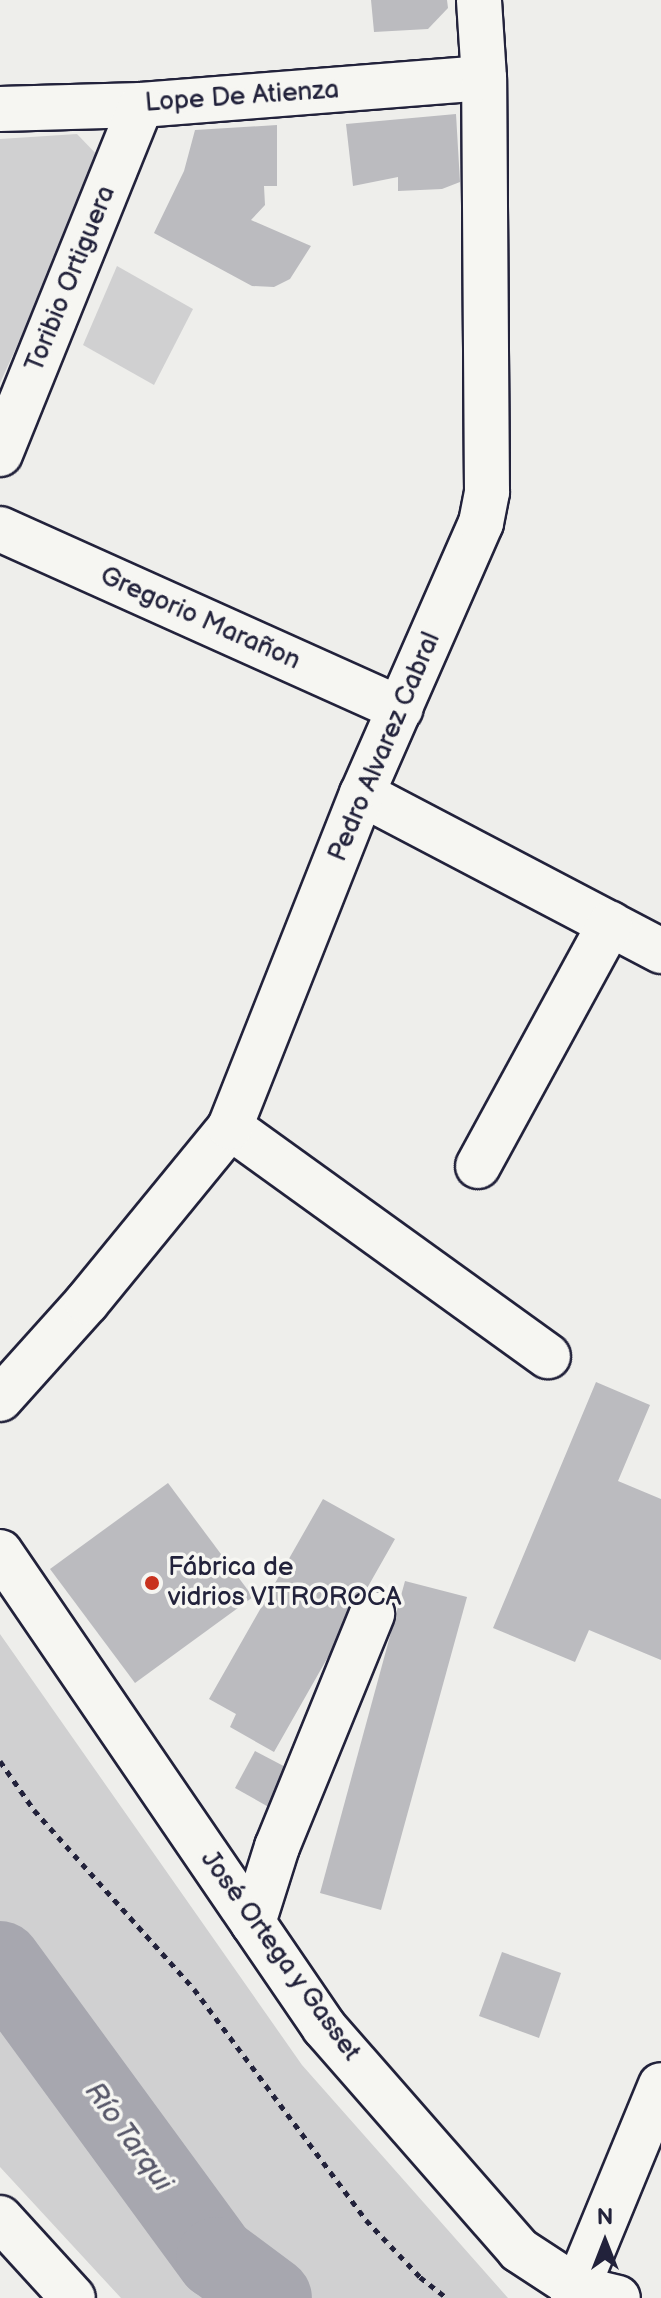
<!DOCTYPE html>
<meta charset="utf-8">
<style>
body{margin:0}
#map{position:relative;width:661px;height:2298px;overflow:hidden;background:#eeeeeb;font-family:"Balsamiq Sans",sans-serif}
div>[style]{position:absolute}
.green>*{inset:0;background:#d0d0d1}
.river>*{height:82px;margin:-41px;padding:0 41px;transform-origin:41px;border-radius:41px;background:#a7a7af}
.building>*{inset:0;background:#bbbbbf}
.path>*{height:5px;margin-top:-2.5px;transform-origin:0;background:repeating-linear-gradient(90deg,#22223b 0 6px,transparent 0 12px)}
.roads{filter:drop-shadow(2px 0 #22223b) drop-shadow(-2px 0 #22223b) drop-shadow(0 2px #22223b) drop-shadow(0 -2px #22223b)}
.minor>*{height:44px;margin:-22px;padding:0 22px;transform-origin:22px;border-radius:22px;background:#f6f6f2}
.dots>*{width:22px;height:22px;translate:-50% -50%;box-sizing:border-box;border:4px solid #f6f6f2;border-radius:50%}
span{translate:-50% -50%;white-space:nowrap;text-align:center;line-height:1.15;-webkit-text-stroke:7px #f6f6f2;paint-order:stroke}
.street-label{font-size:26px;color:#22223b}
.poi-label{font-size:26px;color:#22223b}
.left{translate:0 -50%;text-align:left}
.water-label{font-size:28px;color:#575769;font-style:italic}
.north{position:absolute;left:565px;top:2202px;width:80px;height:80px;-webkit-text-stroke:6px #f6f6f2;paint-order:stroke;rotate:0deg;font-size:22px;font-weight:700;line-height:32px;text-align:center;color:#22223b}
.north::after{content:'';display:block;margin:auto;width:28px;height:36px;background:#22223b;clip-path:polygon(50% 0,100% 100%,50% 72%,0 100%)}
</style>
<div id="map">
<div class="green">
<div style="clip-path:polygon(77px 134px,102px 160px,0 383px,0 139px)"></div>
<div style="clip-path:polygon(117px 266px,193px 309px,154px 385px,83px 345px)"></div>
<div style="clip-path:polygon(0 1634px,302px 2065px,508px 2298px,121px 2298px,0 2167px)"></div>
</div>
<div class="river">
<div style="left:0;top:1962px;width:367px;rotate:53.8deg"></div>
<div style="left:217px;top:2258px;width:67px;rotate:36.5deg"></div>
</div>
<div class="building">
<div style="clip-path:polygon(371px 0,447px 0,448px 8px,428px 29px,374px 32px)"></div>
<div style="clip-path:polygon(456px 114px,460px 182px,442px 189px,398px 191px,398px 177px,353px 186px,346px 124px)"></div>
<div style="clip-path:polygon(277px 125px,277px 186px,264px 186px,265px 205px,251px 220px,311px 246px,290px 279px,274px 287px,252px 286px,154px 233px,184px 171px,195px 130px)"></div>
<div style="clip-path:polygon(596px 1382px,650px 1405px,618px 1481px,661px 1499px,661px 1660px,589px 1630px,575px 1662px,493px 1628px)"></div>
<div style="clip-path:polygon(168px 1483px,253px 1597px,135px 1683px,50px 1569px)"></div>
<div style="clip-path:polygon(323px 1499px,395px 1539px,274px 1752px,230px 1727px,236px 1714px,209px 1699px)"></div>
<div style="clip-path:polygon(405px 1581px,467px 1597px,381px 1910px,320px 1893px)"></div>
<div style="clip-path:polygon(255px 1751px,295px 1772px,274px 1810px,235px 1788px)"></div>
<div style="clip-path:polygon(502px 1952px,561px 1973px,539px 2038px,479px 2016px)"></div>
</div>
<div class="path">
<div style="left:0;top:1761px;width:60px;rotate:55.2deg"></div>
<div style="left:34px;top:1810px;width:240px;rotate:48.2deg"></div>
<div style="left:194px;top:1989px;width:288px;rotate:53.3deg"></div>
<div style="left:366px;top:2220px;width:79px;rotate:46.5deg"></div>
<div style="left:420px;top:2277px;width:34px;rotate:38deg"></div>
</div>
<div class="roads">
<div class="minor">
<div style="left:0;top:109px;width:141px;rotate:-1.6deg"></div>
<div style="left:141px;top:105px;width:344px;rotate:-4.5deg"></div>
<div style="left:0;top:454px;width:376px;rotate:-68deg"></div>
<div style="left:0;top:529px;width:439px;rotate:24.2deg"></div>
<div style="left:362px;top:794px;width:338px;rotate:27.7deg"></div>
<div style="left:230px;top:1127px;width:392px;rotate:35.8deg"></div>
<div style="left:478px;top:1166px;width:276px;rotate:-61.4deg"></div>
<div style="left:0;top:1399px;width:130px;rotate:-48.1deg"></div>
<div style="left:87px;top:1302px;width:226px;rotate:-50.7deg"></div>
<div style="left:230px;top:1127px;width:358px;rotate:-68.4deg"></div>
<div style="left:362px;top:794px;width:296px;rotate:-66.3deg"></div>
<div style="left:481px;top:523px;width:32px;rotate:-79deg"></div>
<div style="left:487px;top:492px;width:414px;rotate:-90.4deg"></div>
<div style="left:484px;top:78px;width:78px;rotate:-93.7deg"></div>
<div style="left:0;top:1552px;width:575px;rotate:55.7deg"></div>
<div style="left:324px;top:2027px;width:296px;rotate:48.8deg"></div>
<div style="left:519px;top:2250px;width:69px;rotate:33.2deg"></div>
<div style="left:577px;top:2288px;width:42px;rotate:13.7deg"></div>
<div style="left:253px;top:1923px;width:80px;rotate:-72.5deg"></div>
<div style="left:277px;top:1847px;width:252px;rotate:-67.8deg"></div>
<div style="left:0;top:2218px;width:108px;rotate:47.6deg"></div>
<div style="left:573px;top:2298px;width:230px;rotate:-67.6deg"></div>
</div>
</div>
<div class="dots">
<div style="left:152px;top:1583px;background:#c8321e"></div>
</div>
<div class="street-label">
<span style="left:242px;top:97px;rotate:-4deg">Lope De Atienza</span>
<span style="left:71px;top:279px;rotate:-68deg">Toribio Ortiguera</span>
<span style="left:200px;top:619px;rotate:24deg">Gregorio Marañon</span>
<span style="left:385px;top:747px;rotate:-67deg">Pedro Alvarez Cabral</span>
<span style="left:280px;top:1956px;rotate:54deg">José Ortega y Gasset</span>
</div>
<div class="poi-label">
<span class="left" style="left:168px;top:1583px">Fábrica de<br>vidrios VITROROCA</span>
</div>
<div class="water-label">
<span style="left:128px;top:2137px;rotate:54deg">Río Tarqui</span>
</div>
<div class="north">N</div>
</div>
